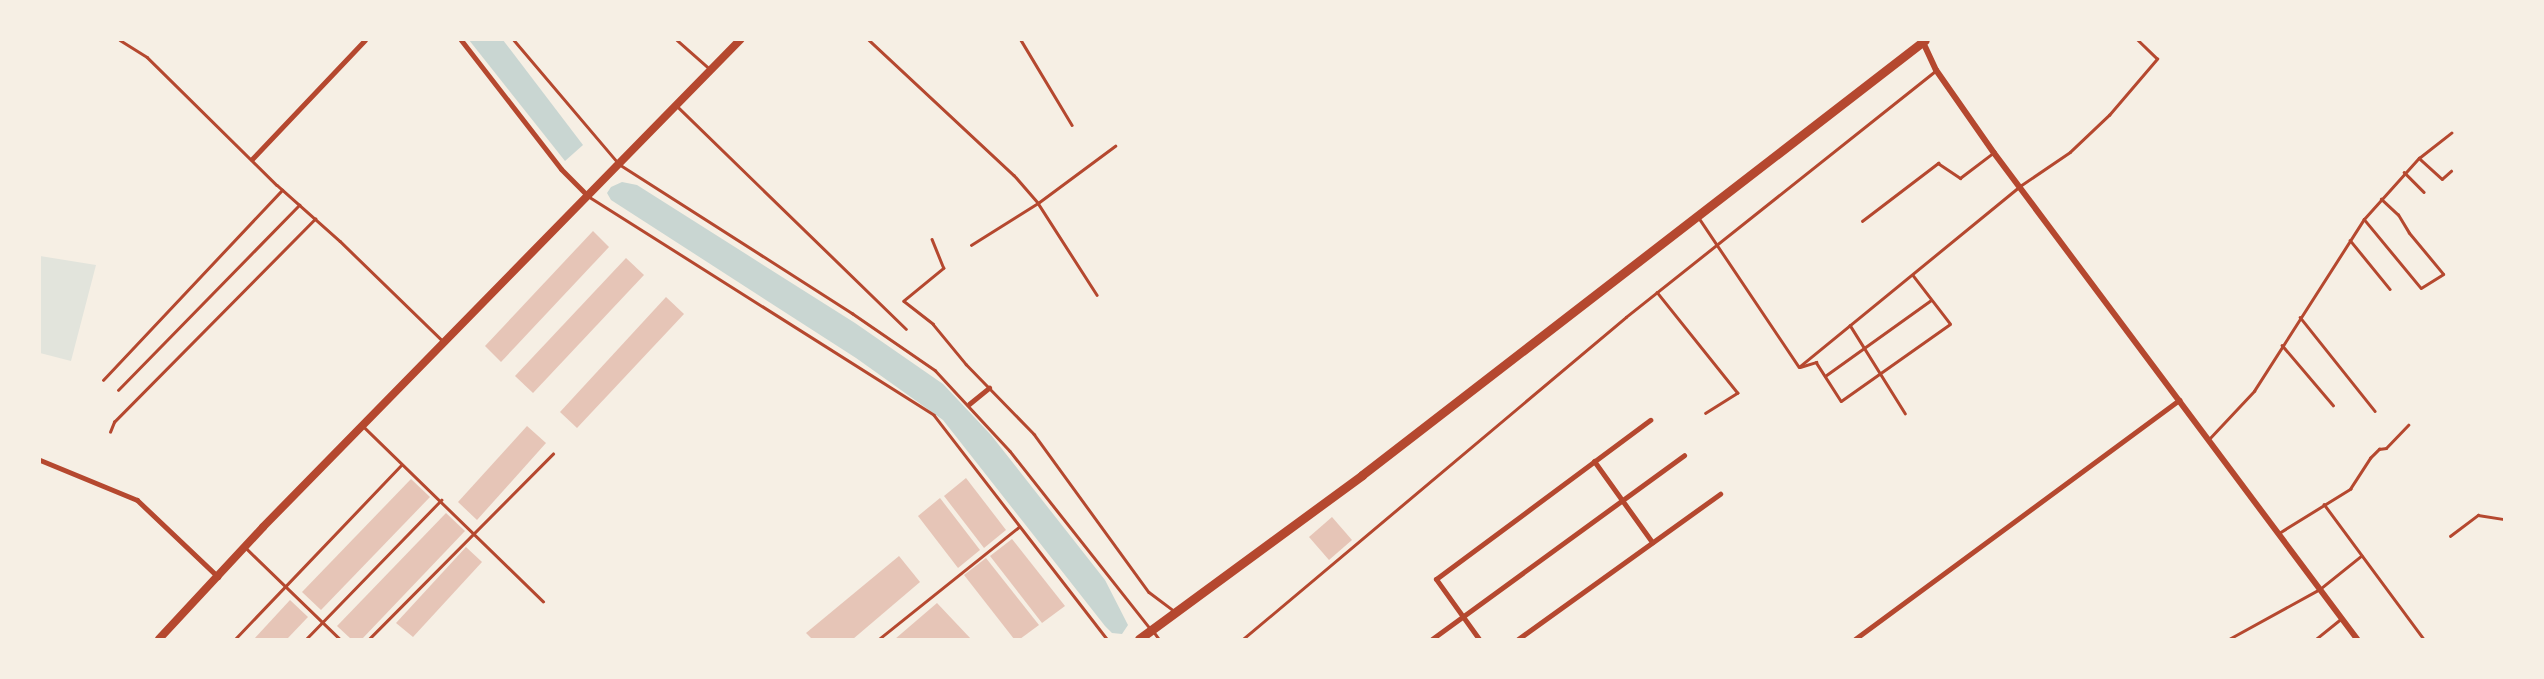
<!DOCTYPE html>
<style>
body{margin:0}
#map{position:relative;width:2544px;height:679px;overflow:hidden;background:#f6efe4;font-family:"IBM Plex Sans",sans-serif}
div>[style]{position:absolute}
.green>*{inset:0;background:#e2e4dc}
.water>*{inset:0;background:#c9d6d2}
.building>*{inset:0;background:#e6c5b7}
.service>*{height:2.5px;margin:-1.25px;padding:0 1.25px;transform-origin:1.25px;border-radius:1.25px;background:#b5482f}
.minor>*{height:5px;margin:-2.5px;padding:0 2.5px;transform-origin:2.5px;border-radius:2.5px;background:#b5482f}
.tertiary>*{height:6px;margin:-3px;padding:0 3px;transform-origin:3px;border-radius:3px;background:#b5482f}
.secondary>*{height:8px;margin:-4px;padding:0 4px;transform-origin:4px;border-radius:4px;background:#b5482f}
.primary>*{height:9px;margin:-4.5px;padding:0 4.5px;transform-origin:4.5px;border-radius:4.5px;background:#b5482f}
span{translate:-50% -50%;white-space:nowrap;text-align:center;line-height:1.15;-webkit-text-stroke:5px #f6efe4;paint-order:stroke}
.frame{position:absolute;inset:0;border:41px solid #f6efe4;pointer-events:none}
</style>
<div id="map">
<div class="green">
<div style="clip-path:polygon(40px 256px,96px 265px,71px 361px,40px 353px)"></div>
</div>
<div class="water">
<div style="clip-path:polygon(469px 40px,503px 40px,583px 145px,565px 161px)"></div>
<div style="clip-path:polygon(622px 182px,637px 185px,855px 323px,943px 384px,991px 435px,1105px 580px,1128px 625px,1122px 634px,1112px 633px,1105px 626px,943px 420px,856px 358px,611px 200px,607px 193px,611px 187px)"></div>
</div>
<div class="building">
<div style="clip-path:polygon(593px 231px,609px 247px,501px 362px,485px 346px)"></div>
<div style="clip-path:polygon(626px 258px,644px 275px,533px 393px,515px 376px)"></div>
<div style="clip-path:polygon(666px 297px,684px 314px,577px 428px,560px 412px)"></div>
<div style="clip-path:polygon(527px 426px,546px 443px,477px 520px,458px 502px)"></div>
<div style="clip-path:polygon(966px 478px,1006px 530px,984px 548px,944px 496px)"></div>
<div style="clip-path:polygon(411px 479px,430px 497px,321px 610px,302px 592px)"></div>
<div style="clip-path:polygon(940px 498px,980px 550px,958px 568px,918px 516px)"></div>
<div style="clip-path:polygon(446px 513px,465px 531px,362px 639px,351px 639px,337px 626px)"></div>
<div style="clip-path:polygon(1332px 517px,1352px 540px,1329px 560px,1309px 537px)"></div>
<div style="clip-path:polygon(1012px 539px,1065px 606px,1042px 623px,990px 556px)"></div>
<div style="clip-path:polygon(466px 547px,482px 562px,413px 637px,396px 623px)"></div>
<div style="clip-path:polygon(899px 556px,920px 582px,853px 639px,812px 639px,806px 633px)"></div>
<div style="clip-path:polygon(986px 558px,1039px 625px,1020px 639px,1014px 639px,964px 575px)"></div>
<div style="clip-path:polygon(290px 600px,308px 617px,287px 639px,254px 639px)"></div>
<div style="clip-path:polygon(937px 603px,971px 639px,895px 639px)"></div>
</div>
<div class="service">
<div style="left:120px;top:40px;width:32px;rotate:32deg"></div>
<div style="left:147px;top:57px;width:182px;rotate:44.6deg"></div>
<div style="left:277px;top:185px;width:84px;rotate:41.6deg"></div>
<div style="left:340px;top:241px;width:144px;rotate:44.2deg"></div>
<div style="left:514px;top:40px;width:162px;rotate:49.7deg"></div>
<div style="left:619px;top:164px;width:277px;rotate:32.6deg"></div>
<div style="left:852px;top:313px;width:101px;rotate:34.5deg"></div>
<div style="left:935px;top:370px;width:110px;rotate:47.2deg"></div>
<div style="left:1010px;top:451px;width:226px;rotate:51.7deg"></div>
<div style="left:677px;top:40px;width:44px;rotate:41.3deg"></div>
<div style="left:869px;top:40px;width:198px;rotate:43deg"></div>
<div style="left:1014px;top:175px;width:37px;rotate:49deg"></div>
<div style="left:1038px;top:203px;width:109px;rotate:57.3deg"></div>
<div style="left:1021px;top:40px;width:99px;rotate:59deg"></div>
<div style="left:678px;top:107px;width:318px;rotate:44.2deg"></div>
<div style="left:2419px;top:158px;width:31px;rotate:42deg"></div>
<div style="left:2442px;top:179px;width:12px;rotate:-42deg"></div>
<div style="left:2404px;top:172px;width:28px;rotate:45deg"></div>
<div style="left:588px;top:196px;width:409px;rotate:32.3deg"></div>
<div style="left:934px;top:415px;width:283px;rotate:52.3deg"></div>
<div style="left:1699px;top:218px;width:179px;rotate:56.1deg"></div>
<div style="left:1799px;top:367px;width:286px;rotate:-39.3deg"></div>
<div style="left:2020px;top:186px;width:60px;rotate:-34.2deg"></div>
<div style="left:2070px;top:152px;width:54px;rotate:-43.5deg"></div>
<div style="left:2109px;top:115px;width:74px;rotate:-49.4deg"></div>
<div style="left:2157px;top:59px;width:28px;rotate:-136deg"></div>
<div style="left:2364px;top:219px;width:89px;rotate:50.4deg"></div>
<div style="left:2421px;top:288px;width:26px;rotate:-32deg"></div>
<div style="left:2443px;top:274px;width:53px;rotate:-129.7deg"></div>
<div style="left:2409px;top:233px;width:21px;rotate:-121deg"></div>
<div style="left:2398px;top:215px;width:23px;rotate:-137deg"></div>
<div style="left:1862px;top:221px;width:96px;rotate:-37.3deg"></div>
<div style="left:1938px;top:163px;width:27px;rotate:34deg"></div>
<div style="left:1960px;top:178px;width:41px;rotate:-37.1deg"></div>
<div style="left:932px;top:239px;width:31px;rotate:68deg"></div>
<div style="left:944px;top:268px;width:52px;rotate:140.5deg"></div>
<div style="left:904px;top:301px;width:37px;rotate:38deg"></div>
<div style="left:933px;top:324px;width:52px;rotate:50.5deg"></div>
<div style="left:966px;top:364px;width:98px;rotate:45.8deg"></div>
<div style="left:1034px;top:434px;width:195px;rotate:54deg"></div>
<div style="left:1149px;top:592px;width:31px;rotate:37deg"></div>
<div style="left:2350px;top:240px;width:63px;rotate:50.8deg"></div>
<div style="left:971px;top:245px;width:79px;rotate:-32.1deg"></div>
<div style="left:1038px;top:203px;width:96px;rotate:-36.5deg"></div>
<div style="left:1657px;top:292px;width:129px;rotate:51.3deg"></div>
<div style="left:1738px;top:393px;width:38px;rotate:148deg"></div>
<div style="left:2300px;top:317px;width:120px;rotate:51.4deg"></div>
<div style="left:1850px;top:325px;width:104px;rotate:58deg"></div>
<div style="left:2282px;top:345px;width:79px;rotate:49.6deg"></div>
<div style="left:1800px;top:367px;width:17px;rotate:-17deg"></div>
<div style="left:1816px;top:362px;width:46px;rotate:57.3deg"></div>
<div style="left:1841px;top:401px;width:133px;rotate:-35.2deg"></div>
<div style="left:1950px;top:324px;width:61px;rotate:-127.6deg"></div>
<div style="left:1825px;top:376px;width:130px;rotate:-35.6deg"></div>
<div style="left:103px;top:380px;width:261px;rotate:-46.7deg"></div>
<div style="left:118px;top:390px;width:259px;rotate:-45.6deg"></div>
<div style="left:364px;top:427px;width:250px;rotate:44.2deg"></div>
<div style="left:110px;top:432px;width:11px;rotate:-68deg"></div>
<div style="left:114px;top:422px;width:286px;rotate:-45.3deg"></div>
<div style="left:2209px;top:439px;width:66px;rotate:-46.8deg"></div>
<div style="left:2254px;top:391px;width:204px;rotate:-57.4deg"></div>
<div style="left:2364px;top:219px;width:82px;rotate:-48deg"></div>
<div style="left:2419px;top:158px;width:41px;rotate:-38deg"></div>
<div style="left:2324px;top:504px;width:168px;rotate:53.5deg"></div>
<div style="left:2279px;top:533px;width:84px;rotate:-31.8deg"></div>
<div style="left:2350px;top:489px;width:37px;rotate:-57deg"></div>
<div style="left:2370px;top:458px;width:13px;rotate:-45deg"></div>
<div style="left:2379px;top:449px;width:7px;rotate:-8deg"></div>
<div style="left:2386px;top:448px;width:32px;rotate:-46deg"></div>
<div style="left:2450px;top:536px;width:35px;rotate:-37deg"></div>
<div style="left:2478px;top:515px;width:26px;rotate:9deg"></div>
<div style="left:246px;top:548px;width:131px;rotate:44.1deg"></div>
<div style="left:1154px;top:632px;width:9px;rotate:54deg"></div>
<div style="left:235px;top:639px;width:240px;rotate:-46.3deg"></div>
<div style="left:306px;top:639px;width:194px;rotate:-45.8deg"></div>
<div style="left:369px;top:639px;width:261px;rotate:-45.2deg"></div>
<div style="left:879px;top:639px;width:179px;rotate:-38.7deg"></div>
<div style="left:1243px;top:639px;width:500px;rotate:-40.05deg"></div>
<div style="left:1626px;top:317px;width:395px;rotate:-38.5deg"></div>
<div style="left:2229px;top:639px;width:104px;rotate:-28.8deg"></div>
<div style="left:2320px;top:589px;width:53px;rotate:-38.8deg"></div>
<div style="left:2316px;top:639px;width:32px;rotate:-39deg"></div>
</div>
<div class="minor">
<div style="left:461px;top:40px;width:163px;rotate:52.2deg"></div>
<div style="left:561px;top:169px;width:37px;rotate:45deg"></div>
<div style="left:252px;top:159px;width:164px;rotate:-46.5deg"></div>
<div style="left:969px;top:404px;width:26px;rotate:-39deg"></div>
<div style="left:40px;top:460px;width:105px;rotate:22.4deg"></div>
<div style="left:137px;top:500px;width:112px;rotate:43.5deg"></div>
<div style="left:1594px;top:461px;width:100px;rotate:54.4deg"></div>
<div style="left:1432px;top:639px;width:312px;rotate:-36.1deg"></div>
<div style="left:1479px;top:639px;width:74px;rotate:-125.6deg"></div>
<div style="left:1436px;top:579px;width:267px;rotate:-36.6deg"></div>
<div style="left:1518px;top:639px;width:249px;rotate:-35.7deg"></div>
<div style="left:1855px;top:639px;width:403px;rotate:-36.4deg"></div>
</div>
<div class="tertiary">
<div style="left:1922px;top:40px;width:33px;rotate:65deg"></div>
<div style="left:1936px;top:70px;width:101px;rotate:55.1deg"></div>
<div style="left:1994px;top:153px;width:607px;rotate:53.24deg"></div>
</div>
<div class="secondary">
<div style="left:159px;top:639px;width:153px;rotate:-47.1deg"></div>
<div style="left:263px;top:527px;width:682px;rotate:-45.59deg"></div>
</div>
<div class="primary">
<div style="left:1139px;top:639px;width:277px;rotate:-36.3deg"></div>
<div style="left:1362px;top:475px;width:711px;rotate:-37.69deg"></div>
</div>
<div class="frame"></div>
</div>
